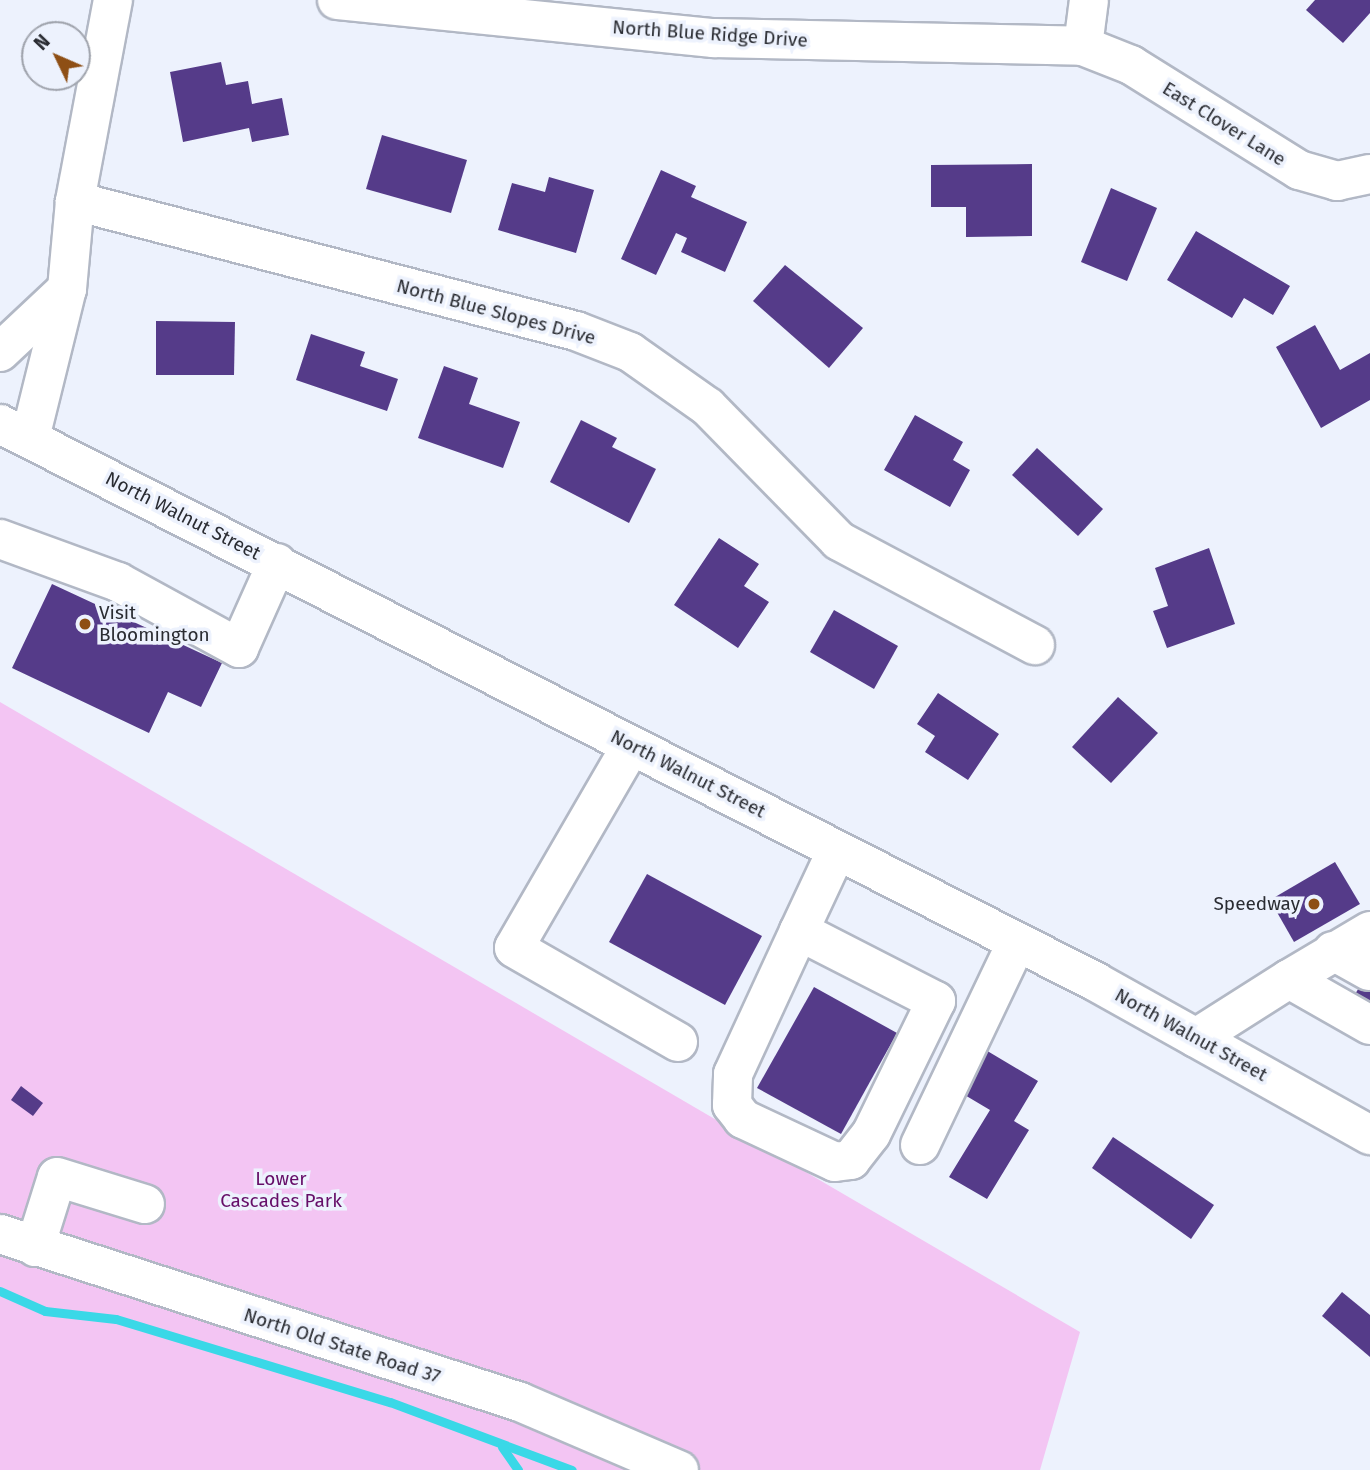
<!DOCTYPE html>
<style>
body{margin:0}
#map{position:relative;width:1370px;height:1470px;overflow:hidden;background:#edf2fd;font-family:"Fira Sans",sans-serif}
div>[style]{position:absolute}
.green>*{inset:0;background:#f3c5f3}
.stream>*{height:9px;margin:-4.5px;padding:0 4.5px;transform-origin:4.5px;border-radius:4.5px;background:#3ad8e7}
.building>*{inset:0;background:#553b89}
.roads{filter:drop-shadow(2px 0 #b2b8c5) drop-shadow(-2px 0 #b2b8c5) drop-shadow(0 2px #b2b8c5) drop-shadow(0 -2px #b2b8c5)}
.minor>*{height:38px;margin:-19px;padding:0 19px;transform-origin:19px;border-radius:19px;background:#fff}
.major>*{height:38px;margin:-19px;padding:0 19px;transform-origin:19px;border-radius:19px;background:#fff}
.dots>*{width:19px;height:19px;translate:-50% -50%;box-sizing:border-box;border:4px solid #edf2fd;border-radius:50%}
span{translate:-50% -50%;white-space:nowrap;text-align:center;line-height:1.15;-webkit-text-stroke:7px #edf2fd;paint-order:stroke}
.street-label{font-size:19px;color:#2a2c32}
.poi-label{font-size:19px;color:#2a2c32}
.left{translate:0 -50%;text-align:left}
.right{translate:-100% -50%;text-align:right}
.park-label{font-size:19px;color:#650d68}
.north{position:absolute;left:21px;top:21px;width:70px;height:70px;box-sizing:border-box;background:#edf2fd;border:2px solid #9fa3ac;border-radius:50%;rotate:314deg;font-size:19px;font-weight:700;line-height:28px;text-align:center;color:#2a2c32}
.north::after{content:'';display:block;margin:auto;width:24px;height:32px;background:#8e4f15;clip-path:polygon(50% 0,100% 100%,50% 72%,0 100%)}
</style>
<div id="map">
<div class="green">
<div style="clip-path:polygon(0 702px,1080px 1332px,1040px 1470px,0 1470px)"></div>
</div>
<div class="stream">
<div style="left:0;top:1291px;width:49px;rotate:24deg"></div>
<div style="left:45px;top:1311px;width:71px;rotate:6.4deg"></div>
<div style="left:116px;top:1319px;width:286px;rotate:16.9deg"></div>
<div style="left:390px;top:1402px;width:194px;rotate:20.5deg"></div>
<div style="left:502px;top:1447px;width:28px;rotate:55deg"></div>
</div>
<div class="building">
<div style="clip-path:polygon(1315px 0,1370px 0,1370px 13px,1343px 43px,1306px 10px)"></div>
<div style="clip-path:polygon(221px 62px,226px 85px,248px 81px,252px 104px,282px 98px,289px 135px,252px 142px,249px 128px,183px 142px,170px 72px)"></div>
<div style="clip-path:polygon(382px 135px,467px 160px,451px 213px,366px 189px)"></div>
<div style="clip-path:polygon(1032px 164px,1032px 236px,966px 237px,966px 207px,931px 207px,931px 165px)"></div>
<div style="clip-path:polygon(661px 170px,696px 186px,691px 197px,747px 222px,725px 272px,681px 252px,687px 238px,676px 233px,656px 275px,621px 259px)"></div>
<div style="clip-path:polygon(549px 177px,594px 190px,576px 253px,498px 230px,512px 183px,545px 192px)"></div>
<div style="clip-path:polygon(1111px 188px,1157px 208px,1127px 281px,1081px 262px)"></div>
<div style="clip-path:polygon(1196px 231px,1290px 286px,1273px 315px,1244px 298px,1232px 318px,1167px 280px)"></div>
<div style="clip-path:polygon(785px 265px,863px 328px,829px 368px,753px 301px)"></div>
<div style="clip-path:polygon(156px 321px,235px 322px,234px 375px,156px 375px)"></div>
<div style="clip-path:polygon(1315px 325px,1340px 370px,1370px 353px,1370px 400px,1321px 428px,1276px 347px)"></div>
<div style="clip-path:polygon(311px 334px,365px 352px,360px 366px,398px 379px,387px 411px,296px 380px)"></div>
<div style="clip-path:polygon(444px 366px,478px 378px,469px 404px,520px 422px,503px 468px,418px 438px)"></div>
<div style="clip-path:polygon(915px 415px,963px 442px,953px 460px,970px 470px,950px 507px,884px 470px)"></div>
<div style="clip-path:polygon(581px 420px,617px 438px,612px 447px,656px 469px,629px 523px,550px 482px)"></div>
<div style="clip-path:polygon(1037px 448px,1103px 509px,1078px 536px,1012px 475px)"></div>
<div style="clip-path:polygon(719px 538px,759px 564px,744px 586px,769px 602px,738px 648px,674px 605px)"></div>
<div style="clip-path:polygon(1209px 548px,1235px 624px,1167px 648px,1153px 611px,1168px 606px,1155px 568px)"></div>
<div style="clip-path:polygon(52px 584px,222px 663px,201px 707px,168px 692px,149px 733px,12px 668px)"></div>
<div style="clip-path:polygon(834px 610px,898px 646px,874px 689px,810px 652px)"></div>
<div style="clip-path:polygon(938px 693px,999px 734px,968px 780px,925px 752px,935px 736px,917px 724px)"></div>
<div style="clip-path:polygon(1118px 697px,1158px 733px,1111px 783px,1072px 747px)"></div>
<div style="clip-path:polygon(1335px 862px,1360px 904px,1294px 942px,1270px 900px)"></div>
<div style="clip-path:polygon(647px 874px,762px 936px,725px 1005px,609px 942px)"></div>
<div style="clip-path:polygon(1370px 969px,1370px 1012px,1351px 1001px)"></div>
<div style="clip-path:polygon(814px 987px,897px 1033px,841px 1134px,757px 1088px)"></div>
<div style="clip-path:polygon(984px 1049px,1038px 1081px,1014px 1121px,1029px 1130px,987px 1199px,949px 1177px,990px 1110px,958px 1091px)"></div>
<div style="clip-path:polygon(21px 1086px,43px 1103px,33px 1116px,11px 1100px)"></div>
<div style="clip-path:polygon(1113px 1137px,1214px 1205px,1191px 1239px,1092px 1168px)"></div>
<div style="clip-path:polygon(1342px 1292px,1370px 1315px,1370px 1357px,1322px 1316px)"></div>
</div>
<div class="roads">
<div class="minor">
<div style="left:337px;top:0;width:379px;rotate:5.8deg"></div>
<div style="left:714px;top:38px;width:369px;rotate:1.2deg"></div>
<div style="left:1083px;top:46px;width:52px;rotate:21.6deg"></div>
<div style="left:1131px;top:65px;width:198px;rotate:32deg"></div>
<div style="left:1299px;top:170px;width:40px;rotate:16deg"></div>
<div style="left:1337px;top:181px;width:34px;rotate:-12deg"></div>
<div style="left:1083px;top:46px;width:46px;rotate:-82.6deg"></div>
<div style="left:75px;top:201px;width:518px;rotate:14.55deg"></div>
<div style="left:576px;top:331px;width:58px;rotate:21.3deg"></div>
<div style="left:630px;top:352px;width:95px;rotate:35.2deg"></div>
<div style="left:708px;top:407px;width:187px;rotate:45.6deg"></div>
<div style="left:839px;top:541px;width:222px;rotate:28deg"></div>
<div style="left:0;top:352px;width:92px;rotate:-43.2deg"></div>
<div style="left:30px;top:438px;width:154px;rotate:-76.1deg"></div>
<div style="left:67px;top:289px;width:88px;rotate:-84.8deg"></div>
<div style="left:75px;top:201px;width:205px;rotate:-79.3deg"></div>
<div style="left:0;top:539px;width:126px;rotate:20deg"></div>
<div style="left:118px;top:582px;width:138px;rotate:28.6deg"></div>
<div style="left:239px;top:648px;width:93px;rotate:-65.9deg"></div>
<div style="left:631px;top:746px;width:233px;rotate:120.1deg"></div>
<div style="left:514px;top:948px;width:189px;rotate:29.8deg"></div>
<div style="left:799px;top:931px;width:154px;rotate:27.1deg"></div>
<div style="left:936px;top:1001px;width:148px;rotate:116deg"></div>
<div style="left:871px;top:1134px;width:33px;rotate:128deg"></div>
<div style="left:851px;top:1160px;width:16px;rotate:173deg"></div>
<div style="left:835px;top:1162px;width:102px;rotate:-154.9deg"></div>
<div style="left:743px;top:1119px;width:18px;rotate:-128deg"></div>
<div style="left:732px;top:1105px;width:31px;rotate:-88deg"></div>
<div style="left:733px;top:1074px;width:157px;rotate:-65.2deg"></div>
<div style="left:799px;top:931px;width:89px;rotate:-64.9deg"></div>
<div style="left:1333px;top:951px;width:41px;rotate:29.1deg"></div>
<div style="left:1289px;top:979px;width:94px;rotate:-30.7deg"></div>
<div style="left:1196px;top:1038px;width:110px;rotate:-32.4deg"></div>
<div style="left:1289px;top:979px;width:93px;rotate:29.6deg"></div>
<div style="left:920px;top:1145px;width:225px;rotate:-64.5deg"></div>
<div style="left:0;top:1234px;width:546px;rotate:17.9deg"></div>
<div style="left:520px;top:1402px;width:173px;rotate:23.2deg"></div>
<div style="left:35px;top:1247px;width:73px;rotate:-72.6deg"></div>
<div style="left:57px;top:1177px;width:92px;rotate:17.1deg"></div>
</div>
<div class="major">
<div style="left:0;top:424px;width:1230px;rotate:26.98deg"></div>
<div style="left:1096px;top:982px;width:314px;rotate:29.2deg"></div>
</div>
</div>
<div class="dots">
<div style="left:85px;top:624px;background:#8e4f15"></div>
<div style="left:1314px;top:904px;background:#8e4f15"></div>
</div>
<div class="street-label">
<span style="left:710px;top:34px;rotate:4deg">North Blue Ridge Drive</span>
<span style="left:1224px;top:124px;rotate:32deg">East Clover Lane</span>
<span style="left:496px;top:312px;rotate:15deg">North Blue Slopes Drive</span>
<span style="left:183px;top:516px;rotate:27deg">North Walnut Street</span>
<span style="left:688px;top:774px;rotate:27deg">North Walnut Street</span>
<span style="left:1191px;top:1035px;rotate:29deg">North Walnut Street</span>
<span style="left:342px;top:1346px;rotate:18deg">North Old State Road 37</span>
</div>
<div class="poi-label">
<span class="left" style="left:99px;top:624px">Visit<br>Bloomington</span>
<span class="right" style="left:1300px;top:904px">Speedway</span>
</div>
<div class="park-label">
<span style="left:281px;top:1190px">Lower<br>Cascades Park</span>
</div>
<div class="north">N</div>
</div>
